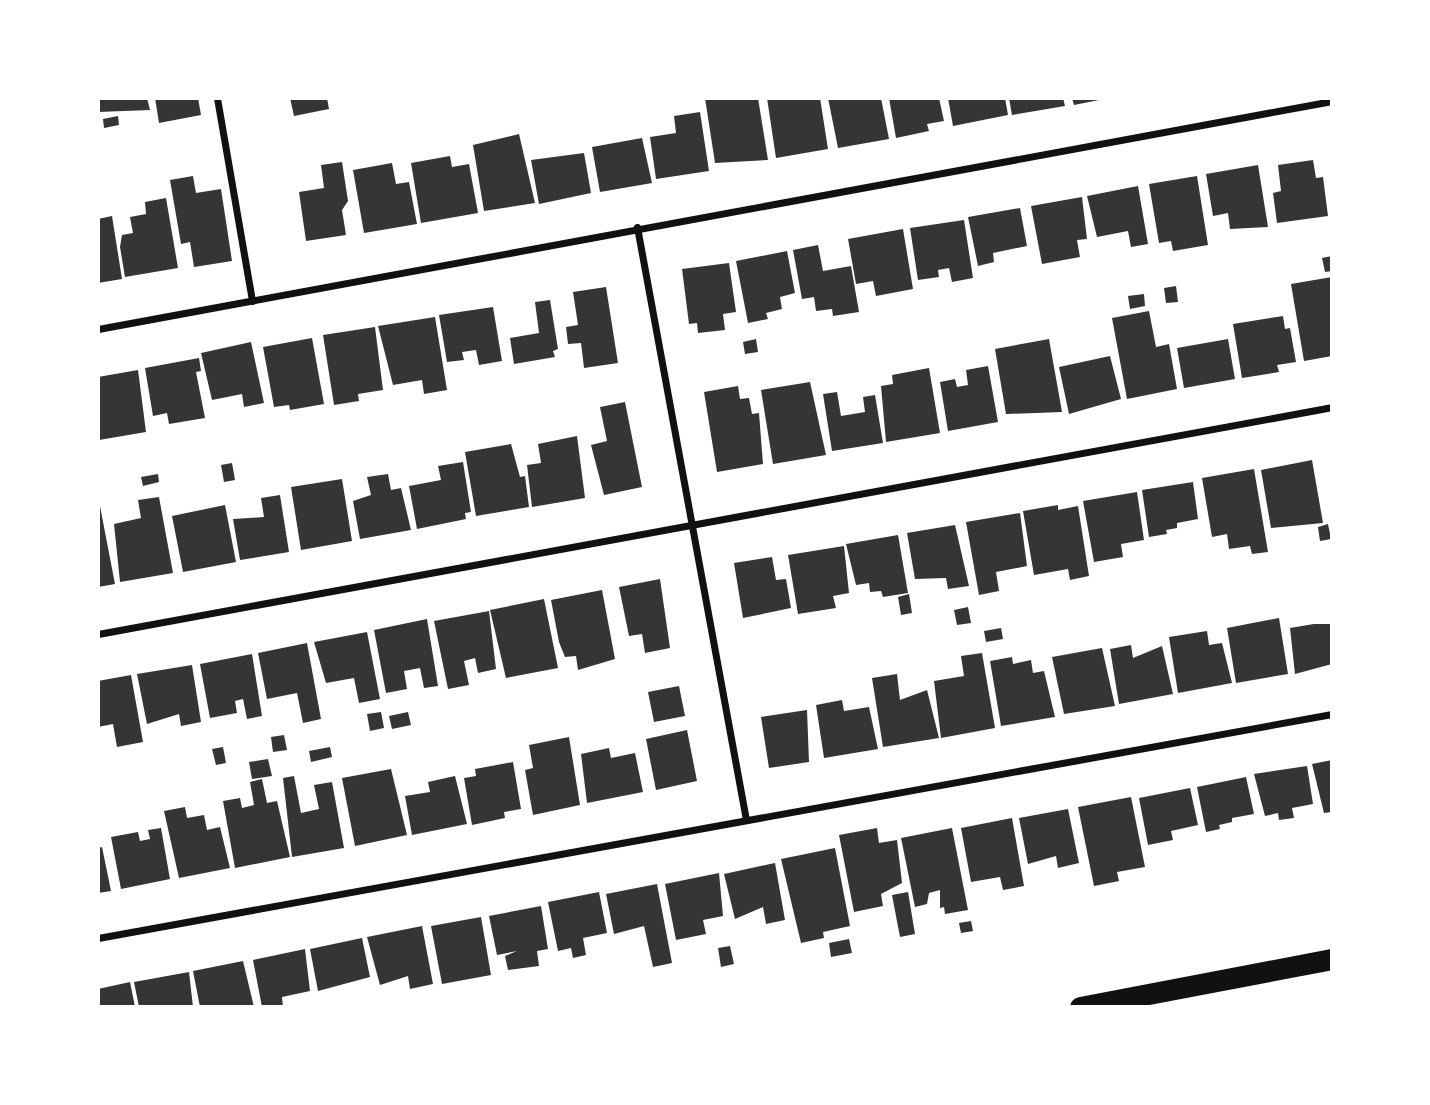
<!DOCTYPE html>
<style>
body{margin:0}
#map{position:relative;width:1430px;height:1105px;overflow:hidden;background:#fff;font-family:"Varela Round",sans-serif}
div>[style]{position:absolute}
.building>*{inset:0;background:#353535}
.minor>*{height:7px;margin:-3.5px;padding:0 3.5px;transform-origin:3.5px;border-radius:3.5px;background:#111}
.motorway>*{height:21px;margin:-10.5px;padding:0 10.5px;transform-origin:10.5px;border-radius:10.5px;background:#111}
span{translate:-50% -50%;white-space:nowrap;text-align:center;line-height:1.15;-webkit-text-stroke:7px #fff;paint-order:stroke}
.frame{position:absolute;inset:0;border:100px solid #fff;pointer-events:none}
</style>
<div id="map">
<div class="building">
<div style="clip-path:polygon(98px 98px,147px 98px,150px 110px,98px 112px)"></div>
<div style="clip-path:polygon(155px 98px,198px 98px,201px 115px,159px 123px)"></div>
<div style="clip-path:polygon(290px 98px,327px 98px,329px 109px,294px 116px)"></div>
<div style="clip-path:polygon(705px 98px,758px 98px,768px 160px,715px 163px)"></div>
<div style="clip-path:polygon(767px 98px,820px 98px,828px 149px,776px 158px)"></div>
<div style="clip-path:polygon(828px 98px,881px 98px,889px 139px,838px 148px)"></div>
<div style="clip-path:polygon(889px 98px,939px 98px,944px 121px,927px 124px,929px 131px,896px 138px)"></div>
<div style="clip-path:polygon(948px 98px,1005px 98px,1008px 115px,953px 126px)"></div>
<div style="clip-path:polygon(1009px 98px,1063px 98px,1065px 106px,1012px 115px)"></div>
<div style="clip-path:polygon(1072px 98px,1104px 98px,1104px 99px,1074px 105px)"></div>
<div style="clip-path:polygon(700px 112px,709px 171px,656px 179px,650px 137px,676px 133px,674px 116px)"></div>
<div style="clip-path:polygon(118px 116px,119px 125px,104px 128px,103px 119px)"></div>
<div style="clip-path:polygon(519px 134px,535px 203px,484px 211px,473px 145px)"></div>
<div style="clip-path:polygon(642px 138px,652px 183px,600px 192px,592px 147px)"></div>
<div style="clip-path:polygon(584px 153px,591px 193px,539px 204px,531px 160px)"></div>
<div style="clip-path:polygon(450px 156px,452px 167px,469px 164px,478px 213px,421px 223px,411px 163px)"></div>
<div style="clip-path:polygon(1313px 160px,1316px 178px,1323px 177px,1328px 216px,1277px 223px,1273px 193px,1281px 191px,1278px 165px)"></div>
<div style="clip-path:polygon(342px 162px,348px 201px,342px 210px,346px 235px,306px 241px,299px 192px,324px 188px,321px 165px)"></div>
<div style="clip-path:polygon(392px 163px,396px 184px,409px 182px,417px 224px,364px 233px,353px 170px)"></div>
<div style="clip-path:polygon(1258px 165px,1268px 227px,1230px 229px,1228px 213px,1213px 216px,1206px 174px)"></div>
<div style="clip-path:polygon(193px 176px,196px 193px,221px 189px,232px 261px,194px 267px,190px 242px,181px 244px,170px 180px)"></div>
<div style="clip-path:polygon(1197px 176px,1208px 245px,1173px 251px,1171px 241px,1159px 243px,1149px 184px)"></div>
<div style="clip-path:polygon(1138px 186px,1148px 244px,1131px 247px,1128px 231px,1097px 237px,1087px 196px)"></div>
<div style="clip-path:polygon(1082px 197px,1087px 239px,1077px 240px,1080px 257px,1042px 264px,1031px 206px)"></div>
<div style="clip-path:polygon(166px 198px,178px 268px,125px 277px,120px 247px,122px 235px,133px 233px,130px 217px,146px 214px,145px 202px)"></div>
<div style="clip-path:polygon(1020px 208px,1027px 246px,993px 253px,994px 262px,978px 266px,968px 217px)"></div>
<div style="clip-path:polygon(112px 216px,122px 279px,98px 283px,98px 219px)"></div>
<div style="clip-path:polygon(964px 220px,973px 278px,952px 282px,949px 268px,938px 270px,939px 277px,918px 280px,910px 228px)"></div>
<div style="clip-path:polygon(903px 229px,913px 289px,876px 296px,873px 281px,856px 284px,848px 239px)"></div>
<div style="clip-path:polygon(818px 245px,823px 271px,851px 266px,859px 312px,833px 316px,832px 309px,816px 311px,814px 297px,802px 299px,793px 250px)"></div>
<div style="clip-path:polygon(787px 251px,795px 293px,780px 297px,782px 309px,766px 313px,768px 319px,748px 323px,736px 261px)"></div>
<div style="clip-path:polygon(1332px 256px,1332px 271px,1325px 272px,1322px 258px)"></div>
<div style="clip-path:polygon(729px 263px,736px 312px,723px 314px,725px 330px,698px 333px,697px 323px,689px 324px,682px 269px)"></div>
<div style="clip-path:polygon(1332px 277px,1332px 356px,1304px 361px,1291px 284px)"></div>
<div style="clip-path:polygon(1176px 286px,1178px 302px,1166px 303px,1164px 288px)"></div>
<div style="clip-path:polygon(606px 287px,618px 363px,584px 368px,581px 343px,568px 344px,566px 327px,578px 325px,573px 292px)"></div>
<div style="clip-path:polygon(1144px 294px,1145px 306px,1130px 309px,1128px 296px)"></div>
<div style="clip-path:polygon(550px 300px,558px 349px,553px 351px,555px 357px,514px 364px,510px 338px,539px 333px,535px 302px)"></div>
<div style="clip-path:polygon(493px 307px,502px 361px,479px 365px,476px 350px,462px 352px,464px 360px,447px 362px,439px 315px)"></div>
<div style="clip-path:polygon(1149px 311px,1156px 347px,1169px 344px,1177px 389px,1127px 399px,1112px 318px)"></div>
<div style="clip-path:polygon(1283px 316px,1285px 329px,1290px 328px,1296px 362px,1277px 365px,1279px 372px,1242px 378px,1233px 324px)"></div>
<div style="clip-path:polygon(435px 317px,447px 390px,424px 394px,422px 380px,393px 385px,378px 326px)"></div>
<div style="clip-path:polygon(375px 327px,383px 390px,358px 394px,359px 401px,334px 405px,323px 335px)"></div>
<div style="clip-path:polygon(312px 338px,324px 404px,290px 410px,289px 405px,274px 407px,263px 347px)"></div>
<div style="clip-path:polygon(756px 339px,758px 352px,745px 354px,743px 342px)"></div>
<div style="clip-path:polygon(1049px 339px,1062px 412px,1006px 414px,995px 349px)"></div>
<div style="clip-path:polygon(1228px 339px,1235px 379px,1184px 388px,1177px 348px)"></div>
<div style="clip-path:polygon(251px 342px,264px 403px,244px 407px,242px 394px,212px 400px,201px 353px)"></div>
<div style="clip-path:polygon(1110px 356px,1121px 399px,1069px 414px,1059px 367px)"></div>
<div style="clip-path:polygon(199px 358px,201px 371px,196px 372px,205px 418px,169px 424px,167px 413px,153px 416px,145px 368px)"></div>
<div style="clip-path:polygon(988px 366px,998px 422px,948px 431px,940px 382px,955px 379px,957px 387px,968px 385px,966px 370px)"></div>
<div style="clip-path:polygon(929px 368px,940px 433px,886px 442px,881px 386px,893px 384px,892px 375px)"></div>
<div style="clip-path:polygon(138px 370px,146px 432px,99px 440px,98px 377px)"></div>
<div style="clip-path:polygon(810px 382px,826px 455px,773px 464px,761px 390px)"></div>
<div style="clip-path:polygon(738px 386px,740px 399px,749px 398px,752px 414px,759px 413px,763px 464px,717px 472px,704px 392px)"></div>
<div style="clip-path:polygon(837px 392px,841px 416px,865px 412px,863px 397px,875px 395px,883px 443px,832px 451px,823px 394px)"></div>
<div style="clip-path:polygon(625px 402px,642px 487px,604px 495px,591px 445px,607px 441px,600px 407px)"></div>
<div style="clip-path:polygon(577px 436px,585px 498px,532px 507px,527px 465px,541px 463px,538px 444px)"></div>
<div style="clip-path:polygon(511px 444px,520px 477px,525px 476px,529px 507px,476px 516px,465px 452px)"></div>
<div style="clip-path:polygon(1312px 460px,1323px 523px,1271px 528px,1261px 470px)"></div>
<div style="clip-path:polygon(463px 462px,471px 512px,465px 513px,466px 519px,417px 529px,409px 486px,441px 480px,438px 466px)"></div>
<div style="clip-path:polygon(232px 463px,235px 480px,224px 482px,221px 465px)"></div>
<div style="clip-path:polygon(1254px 469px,1268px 552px,1252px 554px,1250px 546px,1229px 549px,1227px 534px,1212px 537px,1202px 478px)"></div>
<div style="clip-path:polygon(158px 474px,159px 482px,143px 486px,141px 477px)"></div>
<div style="clip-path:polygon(388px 474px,391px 490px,401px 488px,411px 530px,360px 539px,353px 501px,371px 495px,367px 477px)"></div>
<div style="clip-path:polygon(342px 479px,352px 541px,301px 550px,291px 487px)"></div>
<div style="clip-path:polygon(1193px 482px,1198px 519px,1177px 523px,1177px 528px,1166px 530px,1167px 534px,1149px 537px,1142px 490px)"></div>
<div style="clip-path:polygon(1137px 492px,1144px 540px,1121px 544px,1123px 557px,1094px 562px,1083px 501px)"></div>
<div style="clip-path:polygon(280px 495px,289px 552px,240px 560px,233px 519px,264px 517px,261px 498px)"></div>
<div style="clip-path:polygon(159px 497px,173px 573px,120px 582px,114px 524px,141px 518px,138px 500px)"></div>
<div style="clip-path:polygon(99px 501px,115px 584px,98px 587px,98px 502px)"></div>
<div style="clip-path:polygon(225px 505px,236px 562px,183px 572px,172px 516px)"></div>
<div style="clip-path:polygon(1058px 505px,1058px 510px,1078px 506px,1089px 576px,1070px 580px,1068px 569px,1034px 575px,1023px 511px)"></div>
<div style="clip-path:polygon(1020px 513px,1027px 566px,996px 572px,999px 591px,979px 595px,966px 522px)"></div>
<div style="clip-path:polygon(1328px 524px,1331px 539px,1320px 541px,1318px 527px)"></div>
<div style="clip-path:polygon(955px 525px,969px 586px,948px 589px,946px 578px,915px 579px,907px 533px)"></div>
<div style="clip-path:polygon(898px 535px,908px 593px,883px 597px,881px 591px,870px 592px,869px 583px,856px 585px,846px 544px)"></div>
<div style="clip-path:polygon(844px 546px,849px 593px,833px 596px,836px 608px,798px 614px,788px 555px)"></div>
<div style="clip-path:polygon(772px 557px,776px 580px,786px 579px,791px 608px,743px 618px,734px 563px)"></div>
<div style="clip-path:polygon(660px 579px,670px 648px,645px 653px,642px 634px,629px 636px,619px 587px)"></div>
<div style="clip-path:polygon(602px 590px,615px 659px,578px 670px,576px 656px,565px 657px,559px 642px,551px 600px)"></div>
<div style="clip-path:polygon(909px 594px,912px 613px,901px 615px,898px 597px)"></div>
<div style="clip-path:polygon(544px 599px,558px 668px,506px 678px,490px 610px)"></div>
<div style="clip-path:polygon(968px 607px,971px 623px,957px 625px,954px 610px)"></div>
<div style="clip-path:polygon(489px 611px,496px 669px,478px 673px,475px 658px,464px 661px,469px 685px,448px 689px,434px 621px)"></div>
<div style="clip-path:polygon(1279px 618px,1288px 674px,1236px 683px,1227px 628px)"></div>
<div style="clip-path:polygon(427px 619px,438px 686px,424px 688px,420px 668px,404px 671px,407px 689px,386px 693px,374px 630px)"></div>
<div style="clip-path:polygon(1314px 624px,1332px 624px,1332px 664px,1295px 674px,1290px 628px)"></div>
<div style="clip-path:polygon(1001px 628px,1003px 639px,986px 642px,984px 631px)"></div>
<div style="clip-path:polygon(1207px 631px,1209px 645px,1222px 643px,1232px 683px,1178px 693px,1169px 637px)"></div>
<div style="clip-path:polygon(367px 632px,380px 699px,359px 703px,354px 678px,326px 683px,314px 642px)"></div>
<div style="clip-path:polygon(307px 643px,321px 719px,303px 723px,297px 693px,267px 699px,258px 653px)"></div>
<div style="clip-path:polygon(1131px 645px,1133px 658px,1162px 646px,1173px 694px,1119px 704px,1110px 649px)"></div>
<div style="clip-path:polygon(1102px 648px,1115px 706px,1064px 714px,1052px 657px)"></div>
<div style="clip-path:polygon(982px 653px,995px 728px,941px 738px,934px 681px,964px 676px,961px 656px)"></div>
<div style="clip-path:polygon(252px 654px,262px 716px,247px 719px,243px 699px,235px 701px,237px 713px,210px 718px,200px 664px)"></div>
<div style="clip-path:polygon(1012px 657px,1013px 664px,1031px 660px,1033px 673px,1044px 671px,1055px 717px,1001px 726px,990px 661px)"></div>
<div style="clip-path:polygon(192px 665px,201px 722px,181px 726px,179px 714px,147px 724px,137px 674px)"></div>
<div style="clip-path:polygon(897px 674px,900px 700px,927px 690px,939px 738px,883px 747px,872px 678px)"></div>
<div style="clip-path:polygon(131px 675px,143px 742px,117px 747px,113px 724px,98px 727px,98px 681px)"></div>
<div style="clip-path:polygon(679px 686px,685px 716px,654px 722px,648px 692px)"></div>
<div style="clip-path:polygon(842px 700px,844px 711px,869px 707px,878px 749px,824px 758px,816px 705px)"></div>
<div style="clip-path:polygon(807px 710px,809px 762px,769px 768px,761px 717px)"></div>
<div style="clip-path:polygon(381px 712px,384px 728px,370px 731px,367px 714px)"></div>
<div style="clip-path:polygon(408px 712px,411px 725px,392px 729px,389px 716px)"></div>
<div style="clip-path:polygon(687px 730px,697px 781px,656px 790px,646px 739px)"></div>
<div style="clip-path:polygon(284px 735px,287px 750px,273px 752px,271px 737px)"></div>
<div style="clip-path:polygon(569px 737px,580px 805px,533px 815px,525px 770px,533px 768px,529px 745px)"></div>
<div style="clip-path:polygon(223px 747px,226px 763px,216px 765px,212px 749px)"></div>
<div style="clip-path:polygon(330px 747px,332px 757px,311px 762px,309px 751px)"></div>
<div style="clip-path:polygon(609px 748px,611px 758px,635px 753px,643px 792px,587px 803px,581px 754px)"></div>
<div style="clip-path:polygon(268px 759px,272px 776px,252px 779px,249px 762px)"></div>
<div style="clip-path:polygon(1332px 760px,1332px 812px,1324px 813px,1312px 764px)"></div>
<div style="clip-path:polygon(513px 762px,521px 809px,504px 812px,505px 818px,472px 825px,464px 778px,476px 776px,475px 769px)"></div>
<div style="clip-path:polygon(1307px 766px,1313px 804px,1292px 808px,1294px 818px,1279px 820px,1278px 813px,1265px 816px,1254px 774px)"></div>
<div style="clip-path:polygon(391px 769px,407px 835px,355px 846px,342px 778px)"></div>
<div style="clip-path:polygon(294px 776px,301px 813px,319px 809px,314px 785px,332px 782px,344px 848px,292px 857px,283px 778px)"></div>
<div style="clip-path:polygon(455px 776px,467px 824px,412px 835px,405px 796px,430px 792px,428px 782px)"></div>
<div style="clip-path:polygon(1246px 777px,1254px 814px,1232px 818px,1232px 822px,1219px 825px,1220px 829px,1206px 832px,1197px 787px)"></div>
<div style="clip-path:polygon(262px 779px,267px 803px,277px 801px,290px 857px,235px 868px,223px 801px,240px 798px,242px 808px,254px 805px,250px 782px)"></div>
<div style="clip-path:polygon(1190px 788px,1198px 825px,1171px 831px,1173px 840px,1148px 845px,1139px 798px)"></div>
<div style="clip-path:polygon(1131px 797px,1145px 867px,1117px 872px,1119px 881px,1094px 886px,1078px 807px)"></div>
<div style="clip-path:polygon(185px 807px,187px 818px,204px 815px,207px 830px,220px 827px,230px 868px,179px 878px,164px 811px)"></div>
<div style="clip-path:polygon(1068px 809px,1079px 863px,1058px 868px,1056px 856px,1028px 864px,1019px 818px)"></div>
<div style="clip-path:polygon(1012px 818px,1024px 886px,1003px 890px,1000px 877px,971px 882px,961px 828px)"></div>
<div style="clip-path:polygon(161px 828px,170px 879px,121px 889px,111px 837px,138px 832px,140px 841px,150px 839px,148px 830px)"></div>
<div style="clip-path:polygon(877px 828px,879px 843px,897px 840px,902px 883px,881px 894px,883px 906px,854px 912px,839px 835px)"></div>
<div style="clip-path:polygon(952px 828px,968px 910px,945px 914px,944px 907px,940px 908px,940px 890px,929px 893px,927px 904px,915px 907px,901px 838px)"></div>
<div style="clip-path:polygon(102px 847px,111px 891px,98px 893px,98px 848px)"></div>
<div style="clip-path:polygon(835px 848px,850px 926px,823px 932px,824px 938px,801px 943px,781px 859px)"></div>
<div style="clip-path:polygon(775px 863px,785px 920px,766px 924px,763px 907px,735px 919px,724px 874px)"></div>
<div style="clip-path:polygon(719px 873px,723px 916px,703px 920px,706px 934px,676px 940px,665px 884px)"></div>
<div style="clip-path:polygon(657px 884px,672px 963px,653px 967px,644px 926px,614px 934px,606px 894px)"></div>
<div style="clip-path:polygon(599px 892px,607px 933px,583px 938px,586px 955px,573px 958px,571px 948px,558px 951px,548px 902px)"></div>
<div style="clip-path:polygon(908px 892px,915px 934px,900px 937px,892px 895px)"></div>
<div style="clip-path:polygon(541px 906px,548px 949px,537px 951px,539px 966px,508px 970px,505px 956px,517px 951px,497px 955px,489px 916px)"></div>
<div style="clip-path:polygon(481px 917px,491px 975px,442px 984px,431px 926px)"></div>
<div style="clip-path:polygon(971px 921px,973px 931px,961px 933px,959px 923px)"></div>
<div style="clip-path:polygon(422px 926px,433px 984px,410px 989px,408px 976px,380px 985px,367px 937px)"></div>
<div style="clip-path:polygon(362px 938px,370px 977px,318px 991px,310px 949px)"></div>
<div style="clip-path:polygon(849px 939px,852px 953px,831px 957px,829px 943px)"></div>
<div style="clip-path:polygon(730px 946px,734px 964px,721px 967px,718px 948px)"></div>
<div style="clip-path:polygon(305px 949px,310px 991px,282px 997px,283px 1007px,262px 1007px,253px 960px)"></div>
<div style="clip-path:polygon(243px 961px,254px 1007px,200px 1007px,193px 971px)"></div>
<div style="clip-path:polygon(189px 972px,193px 1007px,139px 1007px,134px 982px)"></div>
<div style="clip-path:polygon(130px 982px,135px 1007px,98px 1007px,98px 989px)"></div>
</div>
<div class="minor">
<div style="left:217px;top:98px;width:206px;rotate:80.2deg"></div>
<div style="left:637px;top:227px;width:603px;rotate:79.58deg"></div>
<div style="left:98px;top:329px;width:1255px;rotate:-10.47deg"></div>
<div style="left:98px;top:634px;width:1255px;rotate:-10.42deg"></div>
<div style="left:98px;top:938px;width:1254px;rotate:-10.29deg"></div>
</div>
<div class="motorway">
<div style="left:1080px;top:1007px;width:257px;rotate:-10.8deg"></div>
</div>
<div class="frame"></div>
</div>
